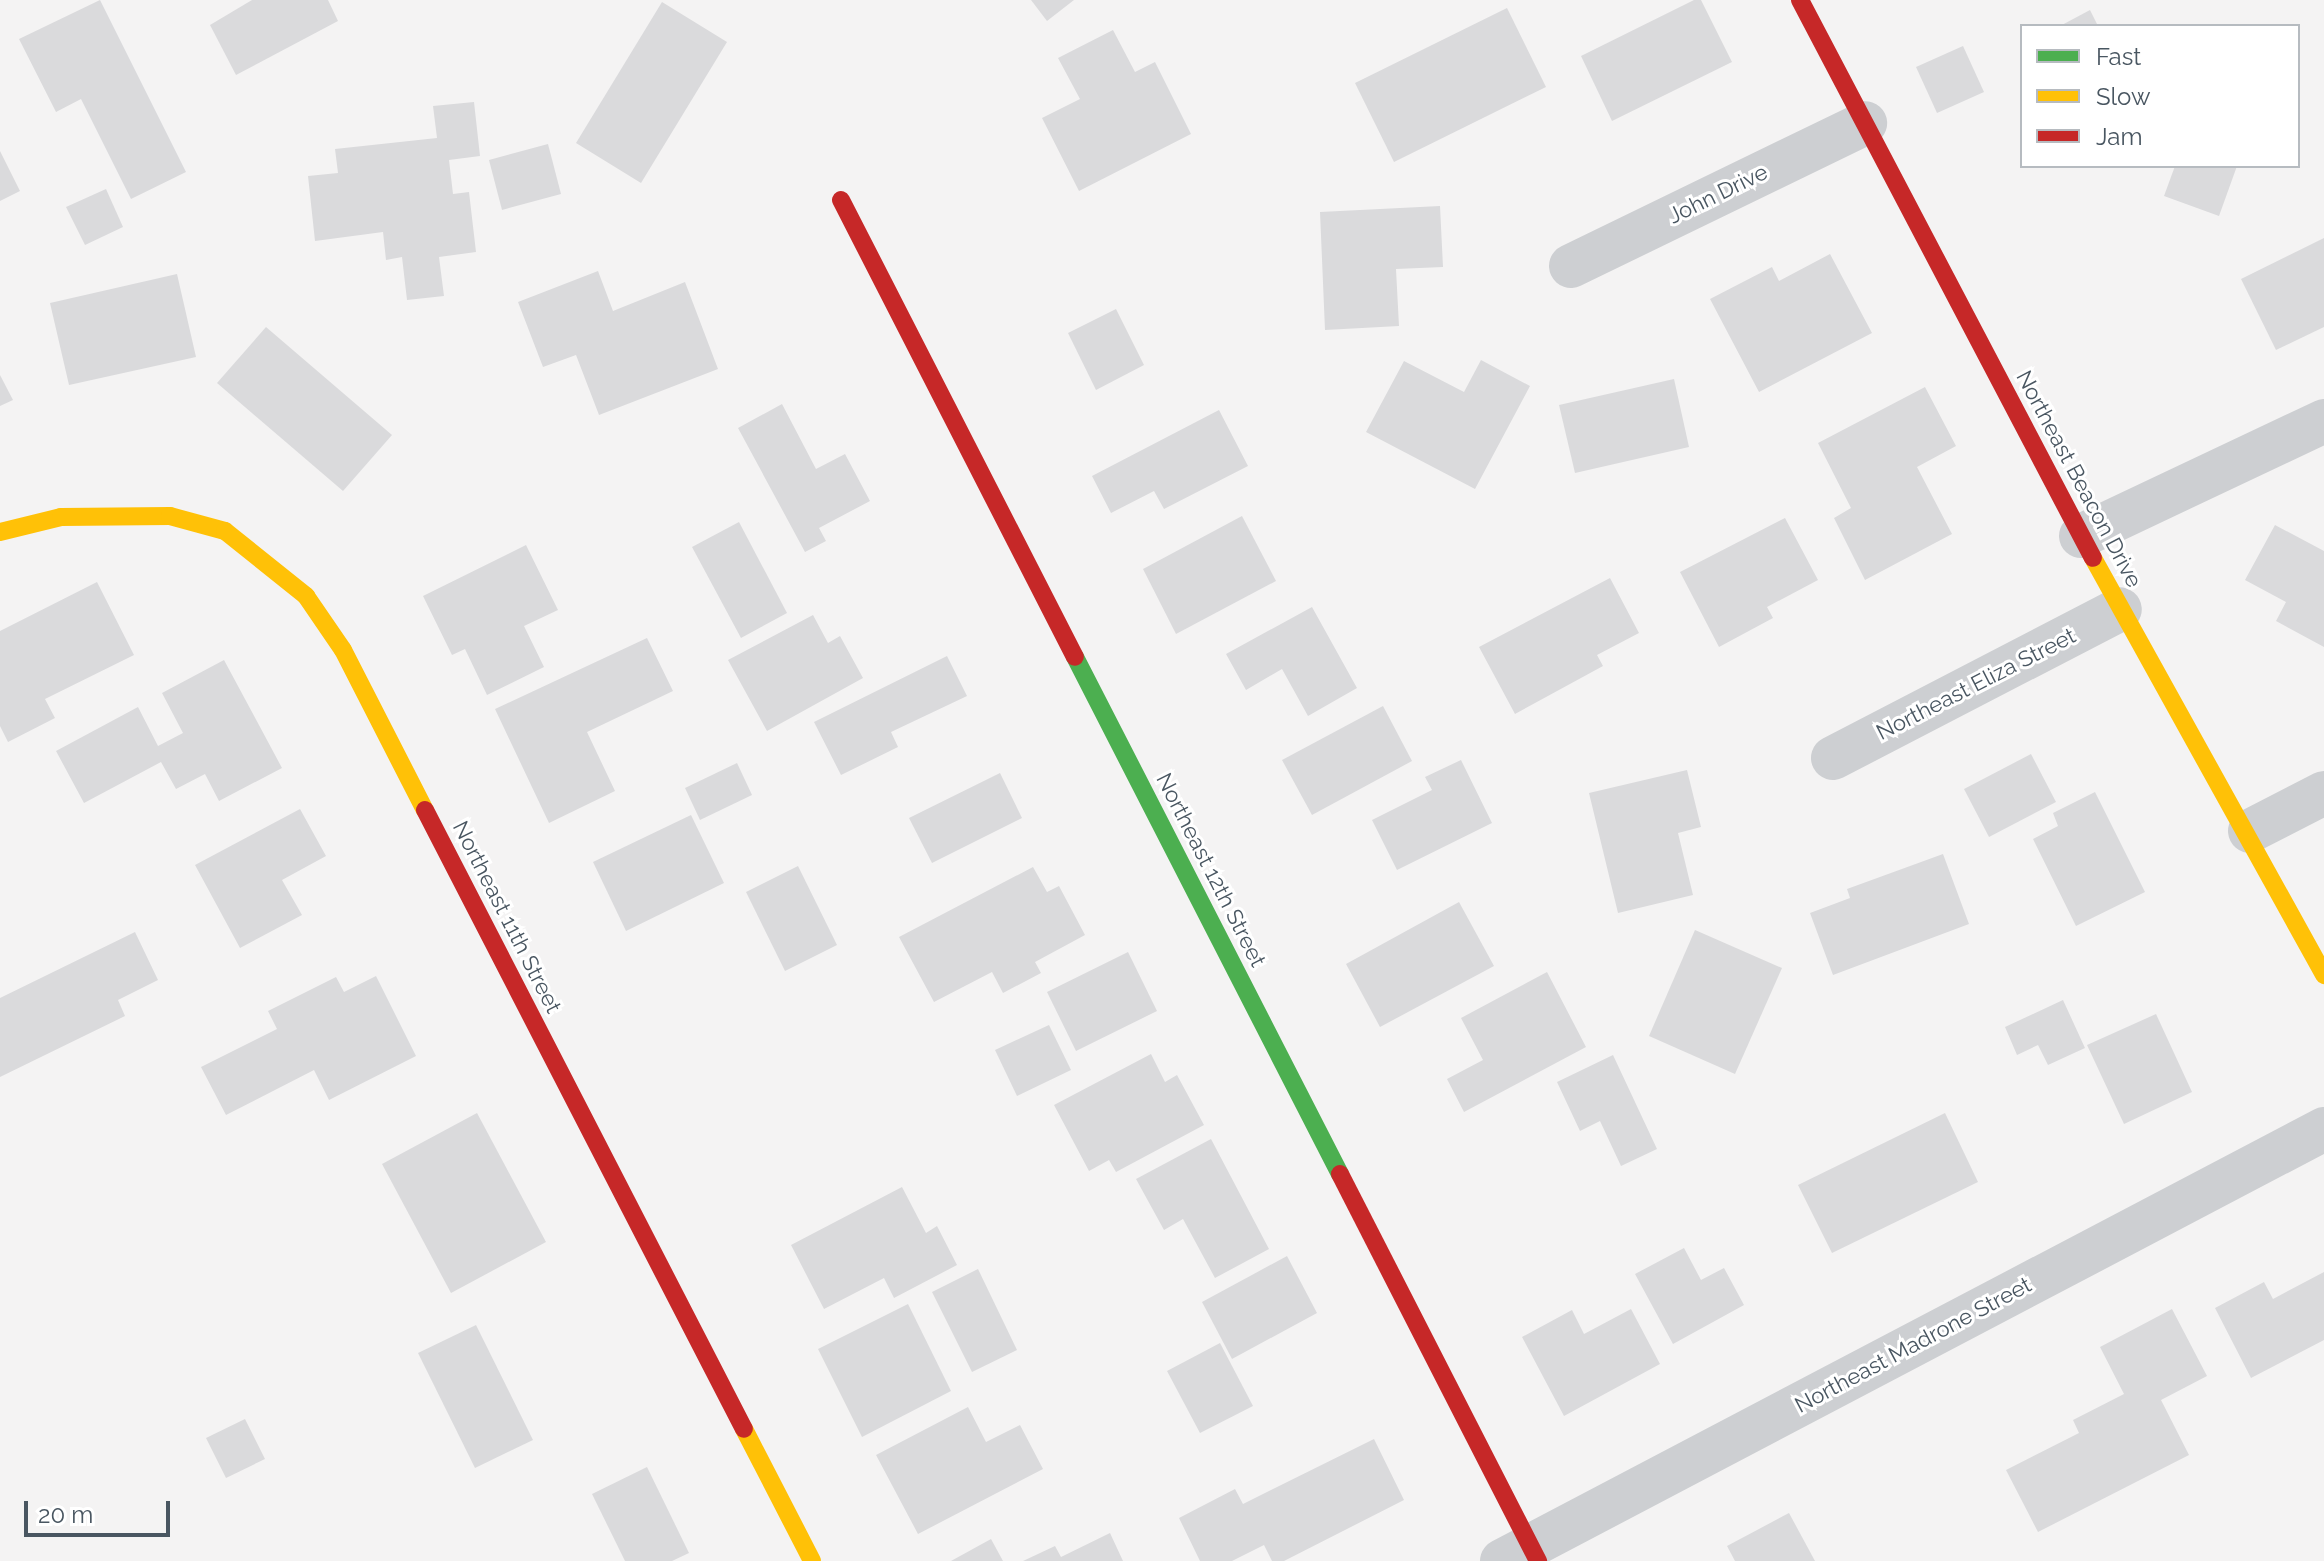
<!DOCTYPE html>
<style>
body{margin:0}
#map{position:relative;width:2324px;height:1561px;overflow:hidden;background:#f4f3f3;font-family:Raleway,sans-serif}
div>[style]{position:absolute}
.building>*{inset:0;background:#dadadc}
.street>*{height:44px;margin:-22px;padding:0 22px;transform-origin:22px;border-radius:22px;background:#cdcfd2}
.fast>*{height:18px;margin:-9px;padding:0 9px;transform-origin:9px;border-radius:9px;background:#4caf50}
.slow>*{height:18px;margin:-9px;padding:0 9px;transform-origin:9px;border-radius:9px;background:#ffc107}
.jam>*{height:18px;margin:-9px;padding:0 9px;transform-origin:9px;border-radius:9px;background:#c62828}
span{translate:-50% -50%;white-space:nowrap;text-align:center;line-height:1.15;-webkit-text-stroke:6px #fff;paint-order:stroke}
.street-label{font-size:22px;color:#495661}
.legend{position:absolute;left:2020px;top:24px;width:280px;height:144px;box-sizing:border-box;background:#fff;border:2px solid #b6bbc0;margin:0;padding:10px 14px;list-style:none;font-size:24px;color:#495661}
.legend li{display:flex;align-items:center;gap:16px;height:40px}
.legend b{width:40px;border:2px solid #b6bbc0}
.scale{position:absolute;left:24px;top:1501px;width:146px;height:36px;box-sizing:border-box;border:4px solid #495661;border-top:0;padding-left:10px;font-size:24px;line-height:28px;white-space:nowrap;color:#495661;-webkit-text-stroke:6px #fff;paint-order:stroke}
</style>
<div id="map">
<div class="building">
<div style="clip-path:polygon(100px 0,186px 172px,131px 199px,81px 99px,56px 112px,19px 39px)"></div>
<div style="clip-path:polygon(328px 0,338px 21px,236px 75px,210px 25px,252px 0)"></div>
<div style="clip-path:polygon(1031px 0,1074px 0,1047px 21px)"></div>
<div style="clip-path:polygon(1694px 0,1701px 0,1732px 62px,1612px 121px,1581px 56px)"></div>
<div style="clip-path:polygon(662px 2px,727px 42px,641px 183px,576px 143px)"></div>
<div style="clip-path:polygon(1507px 8px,1546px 87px,1394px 162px,1355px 83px)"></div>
<div style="clip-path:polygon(2090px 10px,2098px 26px,2060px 26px)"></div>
<div style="clip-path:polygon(1113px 30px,1135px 72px,1155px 62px,1191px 134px,1079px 191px,1042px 118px,1080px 99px,1058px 58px)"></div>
<div style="clip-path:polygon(1963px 46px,1984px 92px,1937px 113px,1916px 67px)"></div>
<div style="clip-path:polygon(474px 102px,480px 156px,449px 160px,453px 194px,469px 192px,476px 252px,439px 257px,444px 296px,407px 300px,402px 257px,386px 260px,383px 232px,315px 241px,308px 176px,338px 173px,335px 149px,437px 138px,433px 106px)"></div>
<div style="clip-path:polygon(548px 144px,561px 194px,502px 210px,489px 160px)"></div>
<div style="clip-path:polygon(0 151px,20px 191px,0 201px)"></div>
<div style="clip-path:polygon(2175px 166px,2237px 166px,2219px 216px,2164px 196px)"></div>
<div style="clip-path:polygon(106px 189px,123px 227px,85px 245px,66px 207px)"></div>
<div style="clip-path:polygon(1440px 206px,1443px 267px,1396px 269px,1399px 326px,1325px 330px,1320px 212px)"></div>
<div style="clip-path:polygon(2324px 238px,2324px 327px,2276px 350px,2241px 279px)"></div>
<div style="clip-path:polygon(1830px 254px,1872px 333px,1759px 392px,1710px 299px,1772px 267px,1779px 281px)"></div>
<div style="clip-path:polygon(598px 271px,613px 311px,685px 282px,718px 369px,599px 415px,576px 355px,543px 367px,518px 302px)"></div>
<div style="clip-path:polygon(177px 274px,196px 357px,69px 385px,50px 303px)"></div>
<div style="clip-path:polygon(1116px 309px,1144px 365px,1096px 390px,1068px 333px)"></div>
<div style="clip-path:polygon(266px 327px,392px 435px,343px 491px,217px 383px)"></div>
<div style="clip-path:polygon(1481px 360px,1530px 386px,1475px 489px,1366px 432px,1404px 361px,1464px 392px)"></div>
<div style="clip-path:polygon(0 375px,13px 400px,0 406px)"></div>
<div style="clip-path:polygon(1674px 379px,1689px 447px,1575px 473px,1559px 405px)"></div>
<div style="clip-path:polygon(1925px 387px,1956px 446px,1917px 467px,1952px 534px,1865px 580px,1834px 518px,1851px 508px,1818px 443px)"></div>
<div style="clip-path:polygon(782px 404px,816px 469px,845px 454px,870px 501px,819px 528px,826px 541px,805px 552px,738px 428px)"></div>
<div style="clip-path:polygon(1219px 410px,1248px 466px,1164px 509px,1154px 491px,1111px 513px,1092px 476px)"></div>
<div style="clip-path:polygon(1242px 516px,1276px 581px,1176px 634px,1143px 569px)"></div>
<div style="clip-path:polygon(1785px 518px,1818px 580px,1767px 607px,1773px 618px,1719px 647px,1680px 572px)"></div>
<div style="clip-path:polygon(739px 522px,787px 613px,741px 638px,692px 547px)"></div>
<div style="clip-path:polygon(2275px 525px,2324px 551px,2324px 647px,2276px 621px,2286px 602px,2245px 580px)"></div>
<div style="clip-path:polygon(526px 545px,558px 610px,524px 626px,544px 667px,487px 695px,465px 649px,452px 655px,423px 596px)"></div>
<div style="clip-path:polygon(1610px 578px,1639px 633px,1597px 655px,1603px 666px,1515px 714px,1479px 647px)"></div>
<div style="clip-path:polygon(97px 582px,134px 655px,45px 699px,55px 718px,8px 742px,0 726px,0 631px)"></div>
<div style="clip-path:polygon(1312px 607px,1357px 688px,1308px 716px,1282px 669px,1246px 690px,1226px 654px)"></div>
<div style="clip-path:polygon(813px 615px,828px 643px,840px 636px,863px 678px,767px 731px,728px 660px)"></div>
<div style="clip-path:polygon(647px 638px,673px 691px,587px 732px,615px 791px,549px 823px,495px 709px)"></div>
<div style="clip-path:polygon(947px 656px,967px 696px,891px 732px,898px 747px,841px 775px,814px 722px)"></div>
<div style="clip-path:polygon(224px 660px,282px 768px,219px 801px,205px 774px,176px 789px,161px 762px,84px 803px,56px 751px,138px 707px,158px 746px,183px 733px,162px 693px)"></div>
<div style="clip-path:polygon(1383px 706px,1412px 761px,1312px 815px,1282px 760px)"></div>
<div style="clip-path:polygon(2031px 754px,2056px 802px,1989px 837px,1964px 789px)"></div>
<div style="clip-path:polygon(1461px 760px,1492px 823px,1397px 870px,1372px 820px,1432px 790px,1425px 777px)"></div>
<div style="clip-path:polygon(737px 763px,752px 795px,700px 820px,685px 788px)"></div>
<div style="clip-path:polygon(1687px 770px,1701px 827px,1678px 833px,1693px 895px,1618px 913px,1589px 793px)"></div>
<div style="clip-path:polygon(1000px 773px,1022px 818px,932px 863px,909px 818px)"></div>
<div style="clip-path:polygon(2095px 792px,2145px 892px,2076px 926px,2033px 839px,2058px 826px,2053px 813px)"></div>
<div style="clip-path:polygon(300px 809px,326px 856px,282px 880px,302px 915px,240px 948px,195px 865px)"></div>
<div style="clip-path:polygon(691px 815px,724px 883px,626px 931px,593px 862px)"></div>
<div style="clip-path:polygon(1943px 854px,1969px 924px,1833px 975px,1810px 913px,1850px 898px,1847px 889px)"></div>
<div style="clip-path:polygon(798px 866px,837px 945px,785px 971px,746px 892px)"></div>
<div style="clip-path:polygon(1033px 867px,1047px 892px,1059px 886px,1085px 935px,1035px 962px,1041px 973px,1003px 993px,992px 972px,934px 1002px,899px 937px)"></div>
<div style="clip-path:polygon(1459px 902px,1494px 966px,1380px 1027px,1346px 964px)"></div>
<div style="clip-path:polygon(1695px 930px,1782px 968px,1735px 1074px,1649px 1036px)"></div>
<div style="clip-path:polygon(135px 932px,158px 980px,118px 1000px,125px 1016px,0 1077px,0 998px)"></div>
<div style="clip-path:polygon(1128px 952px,1157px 1011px,1076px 1051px,1047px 992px)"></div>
<div style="clip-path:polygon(1547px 972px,1586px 1047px,1464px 1112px,1447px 1079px,1483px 1060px,1461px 1018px)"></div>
<div style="clip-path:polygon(376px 976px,416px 1056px,329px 1100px,314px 1070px,226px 1115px,201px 1067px,277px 1029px,268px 1011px,336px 977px,344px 992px)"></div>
<div style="clip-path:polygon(2063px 1000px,2085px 1048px,2048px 1065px,2038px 1045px,2017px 1055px,2005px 1027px)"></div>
<div style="clip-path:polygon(2156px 1014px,2192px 1092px,2124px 1124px,2087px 1045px)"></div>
<div style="clip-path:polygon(1049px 1025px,1071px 1070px,1017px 1096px,995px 1050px)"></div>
<div style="clip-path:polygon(1151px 1054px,1165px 1082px,1177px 1075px,1204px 1125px,1116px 1172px,1109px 1160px,1089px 1171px,1054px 1105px)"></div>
<div style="clip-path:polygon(1613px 1055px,1657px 1149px,1621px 1166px,1600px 1121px,1580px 1131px,1557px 1082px)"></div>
<div style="clip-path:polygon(477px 1113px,546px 1242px,451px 1293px,382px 1164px)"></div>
<div style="clip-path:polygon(1945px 1113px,1978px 1182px,1832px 1253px,1798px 1185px)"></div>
<div style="clip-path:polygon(1211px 1139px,1269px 1249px,1215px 1278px,1183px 1219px,1164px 1230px,1136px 1179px)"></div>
<div style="clip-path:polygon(902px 1187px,926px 1233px,937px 1226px,957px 1265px,894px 1298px,884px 1278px,824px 1309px,791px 1245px)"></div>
<div style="clip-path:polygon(1684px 1248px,1701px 1280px,1724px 1268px,1744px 1305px,1673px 1344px,1635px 1274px)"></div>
<div style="clip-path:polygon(1287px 1256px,1317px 1313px,1232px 1359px,1202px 1302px)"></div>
<div style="clip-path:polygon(978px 1269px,1017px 1350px,972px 1372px,932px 1292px)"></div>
<div style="clip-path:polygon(2324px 1272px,2324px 1340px,2251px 1378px,2215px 1308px,2264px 1282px,2273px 1299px)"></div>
<div style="clip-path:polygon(908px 1304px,951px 1391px,862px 1437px,818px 1349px)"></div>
<div style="clip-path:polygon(1631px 1309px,1660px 1364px,1564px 1416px,1522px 1337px,1572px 1310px,1584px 1334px)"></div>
<div style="clip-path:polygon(2172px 1309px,2207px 1376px,2161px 1400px,2189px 1455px,2038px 1532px,2006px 1470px,2079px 1433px,2073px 1420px,2124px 1394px,2100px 1347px)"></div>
<div style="clip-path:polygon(476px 1325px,533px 1440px,475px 1468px,418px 1353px)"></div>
<div style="clip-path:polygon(1220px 1343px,1253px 1406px,1200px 1433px,1167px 1371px)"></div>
<div style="clip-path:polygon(968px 1407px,986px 1442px,1020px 1425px,1043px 1469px,918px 1534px,876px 1455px)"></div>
<div style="clip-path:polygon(245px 1419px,265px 1459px,226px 1478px,206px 1438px)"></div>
<div style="clip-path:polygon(1374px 1439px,1404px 1500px,1284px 1561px,1272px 1561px,1264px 1545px,1232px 1561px,1200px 1561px,1179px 1518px,1235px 1489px,1243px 1504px)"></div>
<div style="clip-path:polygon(647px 1467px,689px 1553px,672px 1561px,625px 1561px,592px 1494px)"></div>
<div style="clip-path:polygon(1789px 1513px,1815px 1561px,1735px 1561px,1727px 1546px)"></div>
<div style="clip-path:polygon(1110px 1533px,1123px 1561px,1023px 1561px,1055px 1546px,1061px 1557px)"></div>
<div style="clip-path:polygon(991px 1539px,1003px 1561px,951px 1561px)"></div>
</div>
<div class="street">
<div style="left:1571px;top:266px;width:327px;rotate:-25.9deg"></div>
<div style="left:2081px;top:536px;width:269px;rotate:-25.3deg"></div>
<div style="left:1833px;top:758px;width:323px;rotate:-27.4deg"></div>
<div style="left:2250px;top:831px;width:83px;rotate:-27.2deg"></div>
<div style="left:1502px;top:1561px;width:929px;rotate:-27.72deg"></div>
</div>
<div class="fast">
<div style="left:1075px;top:657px;width:581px;rotate:62.86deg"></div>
</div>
<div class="slow">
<div style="left:0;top:532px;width:63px;rotate:-13.8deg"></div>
<div style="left:61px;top:517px;width:109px;rotate:-0.5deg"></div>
<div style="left:170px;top:516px;width:57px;rotate:15.3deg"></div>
<div style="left:225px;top:531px;width:104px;rotate:38.7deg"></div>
<div style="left:306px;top:596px;width:65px;rotate:55.6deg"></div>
<div style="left:343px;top:650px;width:180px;rotate:62.9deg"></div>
<div style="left:2093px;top:558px;width:477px;rotate:61deg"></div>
<div style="left:744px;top:1429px;width:148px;rotate:62.7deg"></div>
</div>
<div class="jam">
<div style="left:1800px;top:0;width:630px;rotate:62.3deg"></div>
<div style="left:841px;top:200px;width:513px;rotate:62.89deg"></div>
<div style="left:425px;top:810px;width:696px;rotate:62.74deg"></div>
<div style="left:1340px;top:1174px;width:435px;rotate:62.9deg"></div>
</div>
<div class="street-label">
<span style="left:1718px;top:194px;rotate:-26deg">John Drive</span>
<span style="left:2079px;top:479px;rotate:62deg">Northeast Beacon Drive</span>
<span style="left:1976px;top:684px;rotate:-27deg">Northeast Eliza Street</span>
<span style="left:1211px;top:870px;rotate:63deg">Northeast 12th Street</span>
<span style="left:507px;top:917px;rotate:63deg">Northeast 11th Street</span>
<span style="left:1913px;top:1345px;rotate:-28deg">Northeast Madrone Street</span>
</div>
<ul class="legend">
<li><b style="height:10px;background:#4caf50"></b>Fast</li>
<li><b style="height:10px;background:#ffc107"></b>Slow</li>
<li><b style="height:10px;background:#c62828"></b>Jam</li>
</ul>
<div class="scale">20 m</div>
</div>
